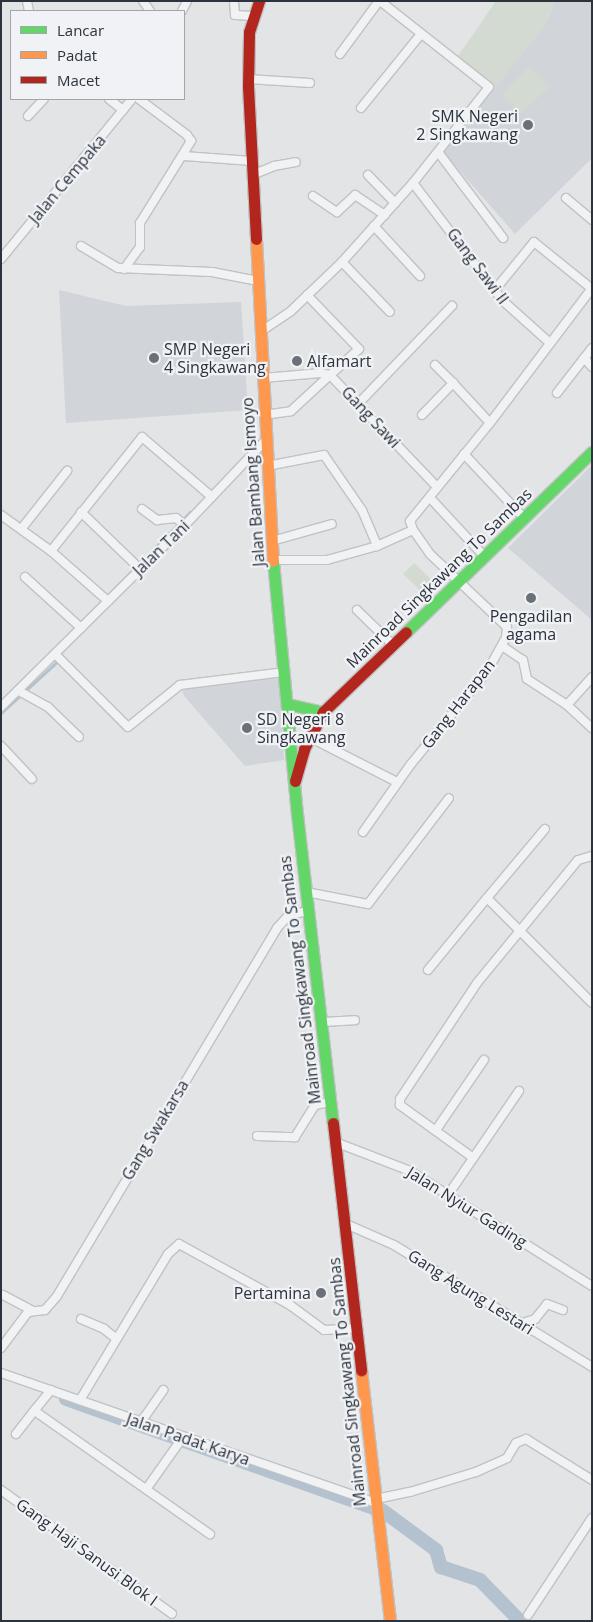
<!DOCTYPE html>
<style>
body{margin:0}
#map{position:relative;width:593px;height:1622px;overflow:hidden;background:#e2e4e6;font-family:"Open Sans",sans-serif}
div>[style]{position:absolute}
.built>*{inset:0;background:#d1d4d9}
.green>*{inset:0;background:#d3dad2}
.stream>*{height:2.5px;margin:-1.25px;padding:0 1.25px;transform-origin:1.25px;border-radius:1.25px;background:#b3c2ce}
.river>*{height:14px;margin:-7px;padding:0 7px;transform-origin:7px;border-radius:7px;background:#b3c2ce}
.roads{filter:drop-shadow(1px 0 #c0c2c4) drop-shadow(-1px 0 #c0c2c4) drop-shadow(0 1px #c0c2c4) drop-shadow(0 -1px #c0c2c4)}
.street>*{height:8px;margin:-4px;padding:0 4px;transform-origin:4px;border-radius:4px;background:#f1f2f3}
.fast>*{height:11px;margin:-5.5px;padding:0 5.5px;transform-origin:5.5px;border-radius:5.5px;background:#63d668}
.slow>*{height:11px;margin:-5.5px;padding:0 5.5px;transform-origin:5.5px;border-radius:5.5px;background:#ff974d}
.jam>*{height:11px;margin:-5.5px;padding:0 5.5px;transform-origin:5.5px;border-radius:5.5px;background:#b3261e}
.dots>*{width:14px;height:14px;translate:-50% -50%;box-sizing:border-box;border:2px solid #f0f2f5;border-radius:50%}
span{translate:-50% -50%;white-space:nowrap;text-align:center;line-height:1.15;-webkit-text-stroke:4.5px #f0f2f5;paint-order:stroke}
.poi-label{font-size:16px;color:#2b333d}
.right{translate:-100% -50%;text-align:right}
.left{translate:0 -50%;text-align:left}
.street-label{font-size:16px;color:#2b333d}
.frame{position:absolute;inset:0;border:2px solid #2b333d;pointer-events:none}
.legend{position:absolute;left:10px;top:10px;width:175px;height:90px;box-sizing:border-box;background:#f0f2f5;border:1px solid #a1a6ab;margin:0;padding:6px 9px;list-style:none;font-size:15px;color:#2b333d}
.legend li{display:flex;align-items:center;gap:10px;height:25px}
.legend b{width:25px;border:1px solid #a1a6ab}
</style>
<div id="map">
<div class="built">
<div style="clip-path:polygon(556px 1px,592px 1px,592px 158px,515px 234px,443px 152px,543px 27px)"></div>
<div style="clip-path:polygon(59px 290px,126px 306px,241px 302px,248px 410px,66px 423px)"></div>
<div style="clip-path:polygon(592px 465px,592px 620px,508px 548px)"></div>
<div style="clip-path:polygon(279px 678px,284px 760px,245px 766px,184px 696px,181px 686px)"></div>
</div>
<div class="green">
<div style="clip-path:polygon(496px 1px,556px 1px,543px 27px,495px 88px,458px 56px)"></div>
<div style="clip-path:polygon(529px 67px,550px 86px,521px 114px,502px 94px)"></div>
<div style="clip-path:polygon(414px 563px,440px 588px,429px 599px,403px 574px)"></div>
</div>
<div class="stream">
<div style="left:56px;top:648px;width:191px;rotate:-45.4deg"></div>
<div style="left:1px;top:713px;width:77px;rotate:-42.4deg"></div>
</div>
<div class="river">
<div style="left:66px;top:1399px;width:336px;rotate:19.5deg"></div>
<div style="left:383px;top:1511px;width:66px;rotate:36.3deg"></div>
<div style="left:436px;top:1550px;width:18px;rotate:74deg"></div>
<div style="left:441px;top:1567px;width:41px;rotate:18.4deg"></div>
<div style="left:480px;top:1580px;width:57px;rotate:45.7deg"></div>
</div>
<div class="roads">
<div class="street">
<div style="left:27px;top:1px;width:10px;rotate:79deg"></div>
<div style="left:143px;top:1px;width:12px;rotate:55deg"></div>
<div style="left:234px;top:1px;width:14px;rotate:86deg"></div>
<div style="left:235px;top:15px;width:18px;rotate:3deg"></div>
<div style="left:182px;top:11px;width:11px;rotate:-63deg"></div>
<div style="left:340px;top:54px;width:66px;rotate:-53.7deg"></div>
<div style="left:248px;top:79px;width:62px;rotate:3.7deg"></div>
<div style="left:109px;top:99px;width:18px;rotate:38deg"></div>
<div style="left:361px;top:108px;width:95px;rotate:-51deg"></div>
<div style="left:28px;top:116px;width:23px;rotate:-47deg"></div>
<div style="left:438px;top:152px;width:108px;rotate:52.9deg"></div>
<div style="left:184px;top:156px;width:68px;rotate:4.2deg"></div>
<div style="left:252px;top:175px;width:24px;rotate:-22deg"></div>
<div style="left:274px;top:166px;width:22px;rotate:-10deg"></div>
<div style="left:368px;top:175px;width:39px;rotate:46deg"></div>
<div style="left:413px;top:183px;width:147px;rotate:52.7deg"></div>
<div style="left:502px;top:300px;width:64px;rotate:41.9deg"></div>
<div style="left:313px;top:196px;width:29px;rotate:34deg"></div>
<div style="left:337px;top:212px;width:25px;rotate:-43deg"></div>
<div style="left:355px;top:195px;width:36px;rotate:34deg"></div>
<div style="left:566px;top:198px;width:34px;rotate:40deg"></div>
<div style="left:374px;top:226px;width:68px;rotate:47.4deg"></div>
<div style="left:81px;top:246px;width:43px;rotate:30.7deg"></div>
<div style="left:118px;top:268px;width:94px;rotate:2.4deg"></div>
<div style="left:212px;top:272px;width:47px;rotate:11.1deg"></div>
<div style="left:1px;top:259px;width:207px;rotate:-50.7deg"></div>
<div style="left:342px;top:262px;width:69px;rotate:46.2deg"></div>
<div style="left:124px;top:269px;width:27px;rotate:-54deg"></div>
<div style="left:140px;top:247px;width:24px;rotate:-90deg"></div>
<div style="left:140px;top:223px;width:97px;rotate:-58.1deg"></div>
<div style="left:191px;top:141px;width:7px;rotate:-124deg"></div>
<div style="left:187px;top:135px;width:60px;rotate:-143.1deg"></div>
<div style="left:494px;top:291px;width:63px;rotate:-50.8deg"></div>
<div style="left:534px;top:242px;width:75px;rotate:39deg"></div>
<div style="left:260px;top:332px;width:37px;rotate:-34deg"></div>
<div style="left:291px;top:311px;width:71px;rotate:-43.9deg"></div>
<div style="left:342px;top:262px;width:106px;rotate:-48.1deg"></div>
<div style="left:413px;top:183px;width:122px;rotate:-51.6deg"></div>
<div style="left:489px;top:87px;width:139px;rotate:-141.7deg"></div>
<div style="left:584px;top:358px;width:12px;rotate:48deg"></div>
<div style="left:435px;top:365px;width:25px;rotate:45deg"></div>
<div style="left:263px;top:378px;width:58px;rotate:-4.9deg"></div>
<div style="left:321px;top:373px;width:9px;rotate:13deg"></div>
<div style="left:330px;top:375px;width:39px;rotate:-42deg"></div>
<div style="left:359px;top:349px;width:75px;rotate:-133.9deg"></div>
<div style="left:557px;top:393px;width:57px;rotate:-52.1deg"></div>
<div style="left:358px;top:404px;width:136px;rotate:-46.2deg"></div>
<div style="left:264px;top:415px;width:27px;rotate:-8deg"></div>
<div style="left:291px;top:411px;width:53px;rotate:-42.7deg"></div>
<div style="left:330px;top:375px;width:155px;rotate:46.3deg"></div>
<div style="left:422px;top:415px;width:45px;rotate:-45.9deg"></div>
<div style="left:453px;top:383px;width:54px;rotate:47.2deg"></div>
<div style="left:464px;top:454px;width:88px;rotate:46.8deg"></div>
<div style="left:267px;top:466px;width:58px;rotate:-10.9deg"></div>
<div style="left:324px;top:455px;width:67px;rotate:55.4deg"></div>
<div style="left:362px;top:510px;width:39px;rotate:67deg"></div>
<div style="left:432px;top:500px;width:76px;rotate:47.1deg"></div>
<div style="left:142px;top:509px;width:19px;rotate:36deg"></div>
<div style="left:157px;top:520px;width:19px;rotate:-6deg"></div>
<div style="left:176px;top:518px;width:11px;rotate:38deg"></div>
<div style="left:81px;top:512px;width:82px;rotate:44deg"></div>
<div style="left:1px;top:515px;width:62px;rotate:35.8deg"></div>
<div style="left:51px;top:551px;width:76px;rotate:41.3deg"></div>
<div style="left:22px;top:528px;width:73px;rotate:-51.7deg"></div>
<div style="left:272px;top:541px;width:62px;rotate:-15.8deg"></div>
<div style="left:51px;top:551px;width:146px;rotate:-51.4deg"></div>
<div style="left:142px;top:437px;width:92px;rotate:40.6deg"></div>
<div style="left:273px;top:560px;width:54px"></div>
<div style="left:327px;top:560px;width:52px;rotate:-15.6deg"></div>
<div style="left:377px;top:546px;width:39px;rotate:-24deg"></div>
<div style="left:25px;top:577px;width:76px;rotate:42.3deg"></div>
<div style="left:357px;top:610px;width:50px;rotate:44.2deg"></div>
<div style="left:502px;top:646px;width:25px;rotate:34deg"></div>
<div style="left:523px;top:660px;width:19px;rotate:78deg"></div>
<div style="left:527px;top:679px;width:48px;rotate:33deg"></div>
<div style="left:567px;top:705px;width:34px;rotate:43deg"></div>
<div style="left:55px;top:654px;width:103px;rotate:45deg"></div>
<div style="left:128px;top:727px;width:67px;rotate:-38.9deg"></div>
<div style="left:180px;top:685px;width:106px;rotate:-7.1deg"></div>
<div style="left:19px;top:691px;width:33px;rotate:29deg"></div>
<div style="left:48px;top:707px;width:43px;rotate:44.1deg"></div>
<div style="left:567px;top:705px;width:38px;rotate:-48deg"></div>
<div style="left:1px;top:707px;width:259px;rotate:-44.7deg"></div>
<div style="left:185px;top:525px;width:116px;rotate:-46.4deg"></div>
<div style="left:309px;top:737px;width:99px;rotate:27.1deg"></div>
<div style="left:1px;top:746px;width:45px;rotate:46.8deg"></div>
<div style="left:363px;top:832px;width:83px;rotate:-54.8deg"></div>
<div style="left:411px;top:764px;width:122px;rotate:-50.7deg"></div>
<div style="left:488px;top:670px;width:38px;rotate:-61deg"></div>
<div style="left:506px;top:637px;width:10px;rotate:-84deg"></div>
<div style="left:507px;top:627px;width:106px;rotate:-136.5deg"></div>
<div style="left:430px;top:554px;width:29px;rotate:-125deg"></div>
<div style="left:413px;top:530px;width:9px;rotate:-108deg"></div>
<div style="left:410px;top:521px;width:127px;rotate:-50.8deg"></div>
<div style="left:490px;top:423px;width:169px;rotate:-52.9deg"></div>
<div style="left:306px;top:892px;width:63px;rotate:11deg"></div>
<div style="left:368px;top:904px;width:133px;rotate:-52.6deg"></div>
<div style="left:487px;top:898px;width:90px;rotate:-50deg"></div>
<div style="left:428px;top:970px;width:93px;rotate:-50.7deg"></div>
<div style="left:487px;top:898px;width:148px;rotate:45deg"></div>
<div style="left:322px;top:1022px;width:33px;rotate:-3deg"></div>
<div style="left:436px;top:1130px;width:85px;rotate:-55.6deg"></div>
<div style="left:257px;top:1136px;width:38px;rotate:2deg"></div>
<div style="left:295px;top:1137px;width:38px;rotate:-58deg"></div>
<div style="left:315px;top:1105px;width:15px;rotate:-11deg"></div>
<div style="left:335px;top:1142px;width:80px;rotate:21.1deg"></div>
<div style="left:410px;top:1171px;width:215px;rotate:32.3deg"></div>
<div style="left:472px;top:1157px;width:89px;rotate:-144.2deg"></div>
<div style="left:400px;top:1105px;width:6px;rotate:-90deg"></div>
<div style="left:400px;top:1099px;width:139px;rotate:-56.4deg"></div>
<div style="left:477px;top:983px;width:159px;rotate:-50.6deg"></div>
<div style="left:578px;top:860px;width:15px;rotate:-16deg"></div>
<div style="left:448px;top:1195px;width:126px;rotate:-55.7deg"></div>
<div style="left:346px;top:1224px;width:52px;rotate:23.6deg"></div>
<div style="left:394px;top:1245px;width:233px;rotate:31.6deg"></div>
<div style="left:3px;top:1295px;width:32px;rotate:28deg"></div>
<div style="left:81px;top:1319px;width:25px;rotate:23deg"></div>
<div style="left:104px;top:1329px;width:16px;rotate:38deg"></div>
<div style="left:519px;top:1324px;width:17px;rotate:-17deg"></div>
<div style="left:535px;top:1319px;width:19px;rotate:-51deg"></div>
<div style="left:547px;top:1304px;width:17px;rotate:21deg"></div>
<div style="left:1px;top:1348px;width:45px;rotate:-53.1deg"></div>
<div style="left:28px;top:1312px;width:17px;rotate:-7deg"></div>
<div style="left:45px;top:1310px;width:18px;rotate:-49deg"></div>
<div style="left:57px;top:1296px;width:429px;rotate:-59.1deg"></div>
<div style="left:277px;top:928px;width:18px;rotate:-47deg"></div>
<div style="left:289px;top:915px;width:19px;rotate:-12deg"></div>
<div style="left:1px;top:1373px;width:397px;rotate:19.1deg"></div>
<div style="left:51px;top:1390px;width:26px;rotate:129deg"></div>
<div style="left:35px;top:1410px;width:6px;rotate:45deg"></div>
<div style="left:39px;top:1414px;width:209px;rotate:35.1deg"></div>
<div style="left:80px;top:1400px;width:170px;rotate:-58.9deg"></div>
<div style="left:168px;top:1254px;width:15px;rotate:-42deg"></div>
<div style="left:179px;top:1244px;width:127px;rotate:28.8deg"></div>
<div style="left:290px;top:1305px;width:42px;rotate:36.3deg"></div>
<div style="left:324px;top:1330px;width:34px;rotate:-3deg"></div>
<div style="left:141px;top:1422px;width:39px;rotate:-55deg"></div>
<div style="left:16px;top:1434px;width:31px;rotate:-52deg"></div>
<div style="left:147px;top:1488px;width:62px;rotate:-54.8deg"></div>
<div style="left:1px;top:1490px;width:211px;rotate:35.9deg"></div>
<div style="left:376px;top:1499px;width:35px;rotate:-12deg"></div>
<div style="left:410px;top:1492px;width:69px;rotate:-16.9deg"></div>
<div style="left:476px;top:1472px;width:34px;rotate:-24deg"></div>
<div style="left:507px;top:1458px;width:17px;rotate:-59deg"></div>
<div style="left:516px;top:1443px;width:11px;rotate:-22deg"></div>
<div style="left:526px;top:1439px;width:78px;rotate:31.8deg"></div>
<div style="left:528px;top:1615px;width:116px;rotate:-56.6deg"></div>
</div>
<div class="fast">
<div style="left:273px;top:561px;width:254px;rotate:84.6deg"></div>
<div style="left:297px;top:814px;width:311px;rotate:83.4deg"></div>
<div style="left:406px;top:632px;width:259px;rotate:-44.1deg"></div>
<div style="left:288px;top:704px;width:36px;rotate:13deg"></div>
</div>
<div class="slow">
<div style="left:256px;top:239px;width:322px;rotate:87deg"></div>
<div style="left:361px;top:1370px;width:253px;rotate:83.4deg"></div>
</div>
<div class="jam">
<div style="left:256px;top:239px;width:153px;rotate:-93deg"></div>
<div style="left:248px;top:86px;width:54px;rotate:-88.9deg"></div>
<div style="left:249px;top:32px;width:33px;rotate:-72deg"></div>
<div style="left:295px;top:781px;width:33px;rotate:-74deg"></div>
<div style="left:304px;top:749px;width:42px;rotate:-62.8deg"></div>
<div style="left:323px;top:712px;width:115px;rotate:-43.9deg"></div>
<div style="left:333px;top:1123px;width:249px;rotate:83.5deg"></div>
</div>
</div>
<div class="dots">
<div style="left:528px;top:125px;background:#6b7178"></div>
<div style="left:154px;top:358px;background:#6b7178"></div>
<div style="left:297px;top:361px;background:#6b7178"></div>
<div style="left:531px;top:598px;background:#6b7178"></div>
<div style="left:247px;top:728px;background:#6b7178"></div>
<div style="left:321px;top:1293px;background:#6b7178"></div>
</div>
<div class="poi-label">
<span class="right" style="left:518px;top:125px">SMK Negeri<br>2 Singkawang</span>
<span class="left" style="left:164px;top:358px">SMP Negeri<br>4 Singkawang</span>
<span class="left" style="left:307px;top:361px">Alfamart</span>
<span style="left:531px;top:625px">Pengadilan<br>agama</span>
<span class="left" style="left:257px;top:728px">SD Negeri 8<br>Singkawang</span>
<span class="right" style="left:311px;top:1293px">Pertamina</span>
</div>
<div class="street-label">
<span style="left:67px;top:179px;rotate:-50deg">Jalan Cempaka</span>
<span style="left:478px;top:266px;rotate:53deg">Gang Sawi II</span>
<span style="left:371px;top:417px;rotate:47deg">Gang Sawi</span>
<span style="left:253px;top:482px;rotate:-94deg">Jalan Bambang Ismoyo</span>
<span style="left:161px;top:548px;rotate:-44deg">Jalan Tani</span>
<span style="left:439px;top:578px;rotate:-44deg">Mainroad Singkawang To Sambas</span>
<span style="left:458px;top:704px;rotate:-52deg">Gang Harapan</span>
<span style="left:300px;top:980px;rotate:-97deg">Mainroad Singkawang To Sambas</span>
<span style="left:155px;top:1130px;rotate:-59deg">Gang Swakarsa</span>
<span style="left:467px;top:1207px;rotate:32deg">Jalan Nyiur Gading</span>
<span style="left:471px;top:1292px;rotate:32deg">Gang Agung Lestari</span>
<span style="left:347px;top:1382px;rotate:-96deg">Mainroad Singkawang To Sambas</span>
<span style="left:188px;top:1439px;rotate:19deg">Jalan Padat Karya</span>
<span style="left:87px;top:1552px;rotate:36deg">Gang Haji Sanusi Blok I</span>
</div>
<div class="frame"></div>
<ul class="legend">
<li><b style="height:6px;background:#63d668"></b>Lancar</li>
<li><b style="height:6px;background:#ff974d"></b>Padat</li>
<li><b style="height:6px;background:#b3261e"></b>Macet</li>
</ul>
</div>
